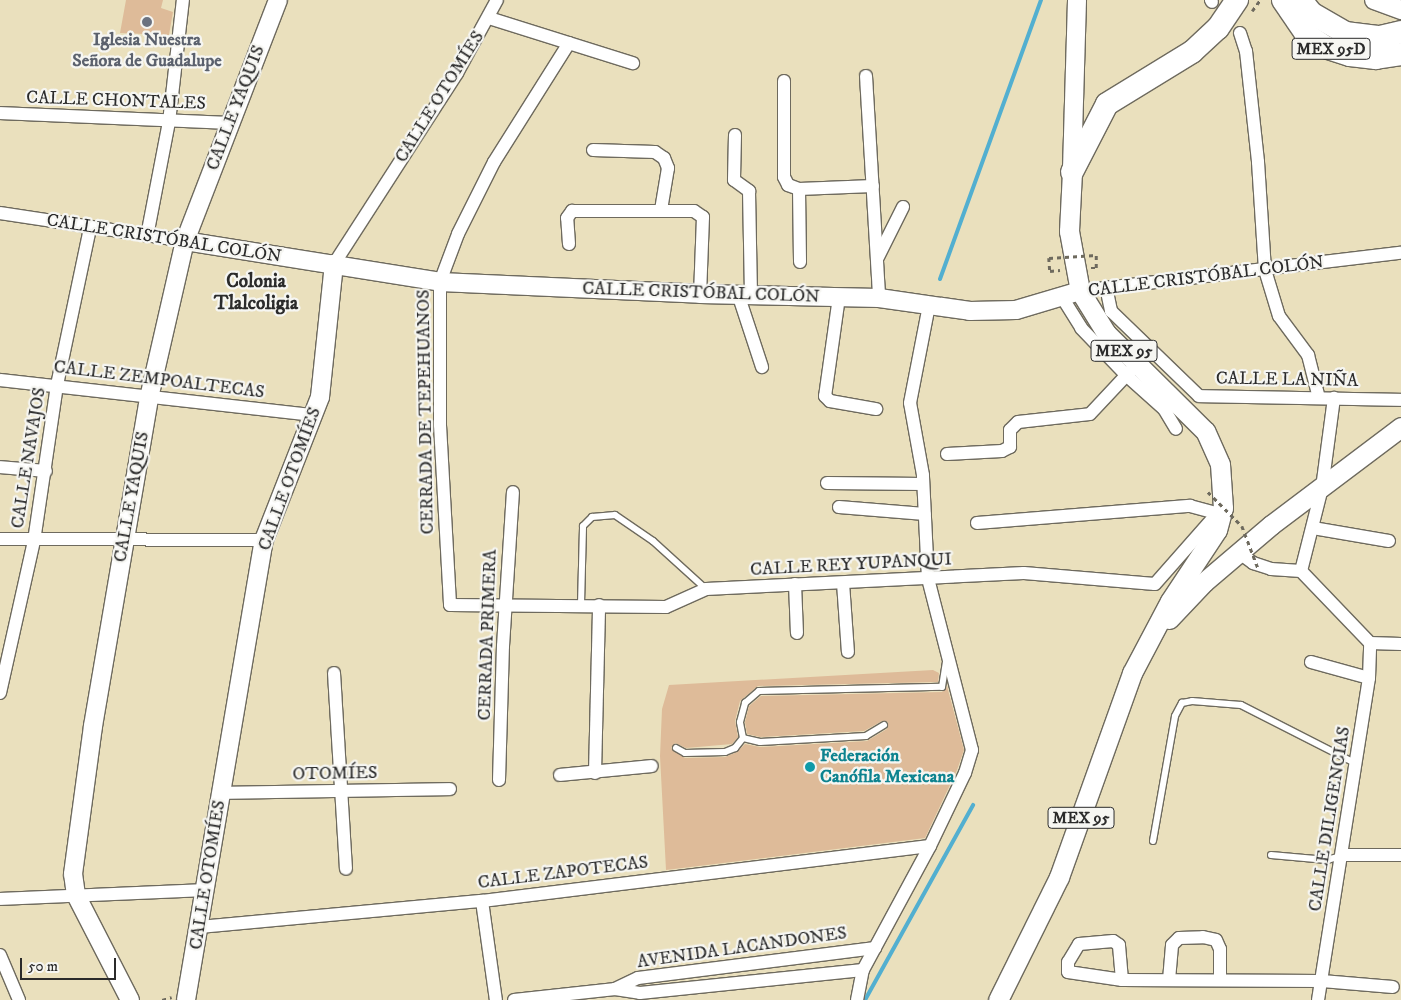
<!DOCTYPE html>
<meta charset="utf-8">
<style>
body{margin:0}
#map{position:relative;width:1401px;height:1000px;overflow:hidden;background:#eae0bd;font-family:"IM FELL DW Pica",serif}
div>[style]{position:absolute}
.stream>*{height:4px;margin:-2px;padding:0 2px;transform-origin:2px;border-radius:2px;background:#52afd0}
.building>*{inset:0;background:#debb99}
.path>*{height:2.5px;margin-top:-1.25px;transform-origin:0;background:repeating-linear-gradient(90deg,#6e6a5e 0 4px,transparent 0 8px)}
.roads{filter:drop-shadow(1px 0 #6e6a5e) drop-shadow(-1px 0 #6e6a5e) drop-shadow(0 1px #6e6a5e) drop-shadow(0 -1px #6e6a5e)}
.lane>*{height:6px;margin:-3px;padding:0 3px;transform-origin:3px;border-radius:3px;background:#fff}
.street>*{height:12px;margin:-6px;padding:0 6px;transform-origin:6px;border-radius:6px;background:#fff}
.secondary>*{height:18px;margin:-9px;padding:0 9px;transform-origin:9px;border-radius:9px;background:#fff}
.primary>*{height:19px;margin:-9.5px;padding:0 9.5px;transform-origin:9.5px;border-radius:9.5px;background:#fff}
.highway>*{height:22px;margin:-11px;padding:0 11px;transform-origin:11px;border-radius:11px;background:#fff}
.path-bridge>*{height:2.5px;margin-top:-1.25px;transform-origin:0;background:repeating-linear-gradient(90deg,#6e6a5e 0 4px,transparent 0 8px)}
.dots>*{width:14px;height:14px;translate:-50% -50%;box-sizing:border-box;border:2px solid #f6f6f2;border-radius:50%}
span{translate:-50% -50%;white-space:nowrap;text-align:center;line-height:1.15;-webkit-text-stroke:4.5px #f6f6f2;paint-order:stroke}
.shield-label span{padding:1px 4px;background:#f6f6f2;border:1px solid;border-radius:4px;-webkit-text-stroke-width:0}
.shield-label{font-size:16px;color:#2b2b2b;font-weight:700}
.worship-label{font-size:18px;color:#5b616d;font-weight:700}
.street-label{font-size:18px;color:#2b2b2b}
.culture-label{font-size:18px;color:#0d838f;font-weight:700}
.left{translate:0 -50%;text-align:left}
.neighbourhood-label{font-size:19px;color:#2b2b2b;font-weight:700}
.scale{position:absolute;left:20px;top:958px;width:96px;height:22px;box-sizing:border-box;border:2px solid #2b2b2b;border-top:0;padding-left:6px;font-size:15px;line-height:18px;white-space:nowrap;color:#2b2b2b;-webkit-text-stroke:4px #f6f6f2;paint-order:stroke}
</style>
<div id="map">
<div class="stream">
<div style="left:940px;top:279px;width:297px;rotate:-70.1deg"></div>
<div style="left:865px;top:1000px;width:223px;rotate:-61deg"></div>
</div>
<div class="building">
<div style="clip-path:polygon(126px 0,163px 0,161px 8px,173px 12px,169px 35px,120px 33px)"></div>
<div style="clip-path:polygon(933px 670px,939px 673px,938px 682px,758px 686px,740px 701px,735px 721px,738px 737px,732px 744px,686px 748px,675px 743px,671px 748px,685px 758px,725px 757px,737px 752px,745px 744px,760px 747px,867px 741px,887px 729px,888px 722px,882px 721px,864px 731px,760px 737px,747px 734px,745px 722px,749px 706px,761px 696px,942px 692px,947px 686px,964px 750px,957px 770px,925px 838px,666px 870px,660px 756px,662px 709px,669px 685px)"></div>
</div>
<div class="path">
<div style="left:1252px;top:11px;width:14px;rotate:-54deg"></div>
<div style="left:1049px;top:258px;width:13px;rotate:86deg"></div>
<div style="left:1050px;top:271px;width:10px;rotate:-6deg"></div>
<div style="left:1091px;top:268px;width:5px"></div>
<div style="left:1096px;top:268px;width:13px;rotate:-90deg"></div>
<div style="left:162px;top:1000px;width:10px;rotate:-17deg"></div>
</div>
<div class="roads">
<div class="lane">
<div style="left:581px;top:604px;width:78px;rotate:-88.5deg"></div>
<div style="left:583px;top:526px;width:13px;rotate:-45deg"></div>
<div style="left:592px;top:517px;width:23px;rotate:-5deg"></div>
<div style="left:615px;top:515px;width:46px;rotate:34.4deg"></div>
<div style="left:653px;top:541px;width:72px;rotate:42.2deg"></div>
<div style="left:884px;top:725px;width:21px;rotate:149deg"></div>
<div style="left:866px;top:736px;width:106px;rotate:176.8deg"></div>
<div style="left:760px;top:742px;width:17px;rotate:-167deg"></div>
<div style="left:743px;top:738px;width:16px;rotate:-101deg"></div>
<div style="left:740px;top:722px;width:20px;rotate:-75deg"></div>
<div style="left:745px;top:703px;width:18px;rotate:-41deg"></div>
<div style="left:759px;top:691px;width:183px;rotate:-1.3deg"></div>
<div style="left:942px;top:687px;width:26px;rotate:-81deg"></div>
<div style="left:676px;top:748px;width:10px;rotate:29deg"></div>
<div style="left:685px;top:753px;width:40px;rotate:-1.4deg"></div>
<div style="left:725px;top:752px;width:11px;rotate:-22deg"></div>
<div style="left:735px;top:748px;width:13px;rotate:-51deg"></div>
<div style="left:1153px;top:841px;width:127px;rotate:-80deg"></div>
<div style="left:1175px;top:716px;width:15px;rotate:-62deg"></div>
<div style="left:1182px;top:703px;width:10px;rotate:-11deg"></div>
<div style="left:1192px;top:701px;width:49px;rotate:4.7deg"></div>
<div style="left:1241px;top:705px;width:128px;rotate:27deg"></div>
<div style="left:1271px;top:855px;width:56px;rotate:5.1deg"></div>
<div style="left:1327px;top:860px;width:15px;rotate:-16deg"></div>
</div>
<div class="street">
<div style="left:1211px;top:0;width:2px;rotate:63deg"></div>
<div style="left:489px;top:18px;width:151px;rotate:17.4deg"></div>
<div style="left:1240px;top:33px;width:19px;rotate:72deg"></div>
<div style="left:1246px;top:51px;width:112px;rotate:83.8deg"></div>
<div style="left:1258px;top:162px;width:108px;rotate:86.3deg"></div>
<div style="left:1265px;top:270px;width:48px;rotate:73.1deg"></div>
<div style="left:1279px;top:316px;width:49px;rotate:53.4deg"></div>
<div style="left:1308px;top:355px;width:44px;rotate:75.7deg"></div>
<div style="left:569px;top:43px;width:141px;rotate:122.2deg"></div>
<div style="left:494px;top:162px;width:80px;rotate:116.6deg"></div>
<div style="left:458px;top:234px;width:51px;rotate:110.6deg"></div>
<div style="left:440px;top:282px;width:143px;rotate:90deg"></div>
<div style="left:440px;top:425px;width:180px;rotate:86.8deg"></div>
<div style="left:450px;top:605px;width:216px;rotate:0.5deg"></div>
<div style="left:666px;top:607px;width:44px;rotate:-24.2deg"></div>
<div style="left:706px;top:589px;width:318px;rotate:-2.9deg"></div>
<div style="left:1024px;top:573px;width:131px;rotate:4.8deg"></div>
<div style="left:1155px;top:584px;width:91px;rotate:-48.6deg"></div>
<div style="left:866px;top:76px;width:222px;rotate:86.6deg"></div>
<div style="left:784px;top:81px;width:96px;rotate:90deg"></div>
<div style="left:784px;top:177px;width:9px;rotate:63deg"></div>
<div style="left:788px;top:185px;width:12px;rotate:20deg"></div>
<div style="left:799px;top:189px;width:74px;rotate:-2.3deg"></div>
<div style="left:0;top:113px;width:230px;rotate:2.5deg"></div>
<div style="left:735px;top:135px;width:45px;rotate:91.3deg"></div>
<div style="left:734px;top:180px;width:19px;rotate:36deg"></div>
<div style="left:749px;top:191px;width:103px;rotate:88.9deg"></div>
<div style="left:593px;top:150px;width:62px;rotate:1.8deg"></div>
<div style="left:655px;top:152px;width:11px;rotate:34deg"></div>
<div style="left:664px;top:158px;width:11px;rotate:68deg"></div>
<div style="left:668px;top:168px;width:43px;rotate:99.5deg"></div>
<div style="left:799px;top:189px;width:73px;rotate:89.2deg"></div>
<div style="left:0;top:213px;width:187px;rotate:8.6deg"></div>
<div style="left:147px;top:236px;width:116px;rotate:-79.1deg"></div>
<div style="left:169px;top:122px;width:123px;rotate:-83.5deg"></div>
<div style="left:569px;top:244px;width:26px;rotate:-94deg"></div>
<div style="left:567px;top:218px;width:9px;rotate:-54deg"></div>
<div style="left:572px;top:211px;width:122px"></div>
<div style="left:694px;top:211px;width:11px;rotate:34deg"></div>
<div style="left:703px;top:217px;width:77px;rotate:92.2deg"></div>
<div style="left:878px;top:257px;width:56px;rotate:-63.4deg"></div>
<div style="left:334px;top:264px;width:227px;rotate:-57.2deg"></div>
<div style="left:457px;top:73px;width:83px;rotate:-61.3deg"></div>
<div style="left:1106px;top:287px;width:25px;rotate:78deg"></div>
<div style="left:1111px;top:311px;width:122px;rotate:44deg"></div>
<div style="left:1199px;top:396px;width:202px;rotate:1.1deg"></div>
<div style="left:1080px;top:291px;width:323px;rotate:-6.8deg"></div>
<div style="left:738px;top:294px;width:77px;rotate:71.8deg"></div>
<div style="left:839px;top:297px;width:100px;rotate:98deg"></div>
<div style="left:825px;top:396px;width:7px;rotate:45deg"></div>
<div style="left:830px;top:401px;width:47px;rotate:9.9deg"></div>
<div style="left:1062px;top:297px;width:36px;rotate:58deg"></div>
<div style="left:1081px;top:328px;width:65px;rotate:46.2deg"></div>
<div style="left:1126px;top:375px;width:51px;rotate:41.8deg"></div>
<div style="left:1164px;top:409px;width:23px;rotate:59deg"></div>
<div style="left:0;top:380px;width:316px;rotate:6.4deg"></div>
<div style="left:947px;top:454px;width:55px;rotate:-3.1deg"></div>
<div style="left:1002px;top:451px;width:9px;rotate:-27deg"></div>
<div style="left:1010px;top:447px;width:17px;rotate:-90deg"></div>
<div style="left:1010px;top:430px;width:11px;rotate:-45deg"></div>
<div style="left:1018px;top:422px;width:72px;rotate:-6.3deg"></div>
<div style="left:1090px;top:414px;width:69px;rotate:-46.8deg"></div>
<div style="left:0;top:467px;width:46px;rotate:5deg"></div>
<div style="left:827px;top:483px;width:96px;rotate:0.6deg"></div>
<div style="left:839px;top:507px;width:86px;rotate:4.7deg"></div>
<div style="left:977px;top:523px;width:214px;rotate:-4.6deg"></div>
<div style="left:1190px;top:506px;width:27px;rotate:15deg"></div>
<div style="left:1313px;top:528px;width:77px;rotate:9.7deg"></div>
<div style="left:0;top:539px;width:264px;rotate:0.2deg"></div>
<div style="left:1238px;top:552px;width:19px;rotate:36deg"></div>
<div style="left:1253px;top:563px;width:19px;rotate:18deg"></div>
<div style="left:1271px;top:569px;width:30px;rotate:4deg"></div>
<div style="left:1301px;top:571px;width:100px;rotate:46.2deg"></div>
<div style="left:1370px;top:643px;width:31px;rotate:2deg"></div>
<div style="left:1301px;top:571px;width:86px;rotate:-75.8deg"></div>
<div style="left:1322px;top:488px;width:91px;rotate:-82.4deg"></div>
<div style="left:843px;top:583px;width:69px;rotate:85.9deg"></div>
<div style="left:795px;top:584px;width:49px;rotate:87.7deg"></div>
<div style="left:1311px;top:662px;width:60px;rotate:15.4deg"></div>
<div style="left:334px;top:673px;width:196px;rotate:86.5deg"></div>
<div style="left:0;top:693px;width:156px;rotate:-77.4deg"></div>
<div style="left:34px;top:541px;width:158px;rotate:-81.6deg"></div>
<div style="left:57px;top:385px;width:160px;rotate:-78.1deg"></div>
<div style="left:595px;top:773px;width:168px;rotate:-88.6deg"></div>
<div style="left:560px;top:775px;width:92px;rotate:-5.6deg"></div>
<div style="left:499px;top:780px;width:134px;rotate:-88.3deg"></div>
<div style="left:503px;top:646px;width:154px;rotate:-86.3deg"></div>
<div style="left:221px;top:793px;width:229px;rotate:-1deg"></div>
<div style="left:1342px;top:855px;width:59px"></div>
<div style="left:0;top:899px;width:206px;rotate:-2.5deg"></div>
<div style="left:482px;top:901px;width:100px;rotate:82deg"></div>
<div style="left:200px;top:927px;width:283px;rotate:-5.3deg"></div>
<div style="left:482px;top:901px;width:451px;rotate:-7deg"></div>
<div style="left:0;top:955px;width:49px;rotate:67.1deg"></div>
<div style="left:1122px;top:980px;width:35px;rotate:-95deg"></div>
<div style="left:1119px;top:945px;width:7px;rotate:-146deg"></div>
<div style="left:1113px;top:941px;width:34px;rotate:175deg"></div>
<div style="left:1079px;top:944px;width:21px;rotate:121deg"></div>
<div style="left:1068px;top:962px;width:10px;rotate:90deg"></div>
<div style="left:1068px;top:972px;width:55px;rotate:8.4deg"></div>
<div style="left:1122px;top:980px;width:200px;rotate:0.3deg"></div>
<div style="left:1322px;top:981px;width:71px;rotate:4.8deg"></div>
<div style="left:1169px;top:980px;width:35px;rotate:-85deg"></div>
<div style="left:1172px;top:945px;width:10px;rotate:-45deg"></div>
<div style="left:1179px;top:938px;width:24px;rotate:-2deg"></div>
<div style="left:1203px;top:937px;width:13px;rotate:13deg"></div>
<div style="left:1216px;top:940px;width:10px;rotate:66deg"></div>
<div style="left:1220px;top:949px;width:31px;rotate:90deg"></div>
<div style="left:615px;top:989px;width:25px;rotate:-26deg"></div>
<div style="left:638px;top:978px;width:239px;rotate:-7.2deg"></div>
<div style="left:514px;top:1000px;width:102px;rotate:-6.2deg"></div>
<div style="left:615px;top:989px;width:25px;rotate:9deg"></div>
<div style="left:640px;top:993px;width:224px;rotate:-5.9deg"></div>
<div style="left:857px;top:1000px;width:31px;rotate:-79deg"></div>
<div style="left:863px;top:970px;width:141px;rotate:-61.6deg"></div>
<div style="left:930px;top:846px;width:81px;rotate:-64.4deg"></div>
<div style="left:965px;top:773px;width:24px;rotate:-73deg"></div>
<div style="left:972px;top:750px;width:177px;rotate:-104.4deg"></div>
<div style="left:928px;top:579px;width:104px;rotate:-92.8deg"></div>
<div style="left:923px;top:475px;width:73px;rotate:-100.2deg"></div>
<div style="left:910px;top:403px;width:100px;rotate:-79deg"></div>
<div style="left:1318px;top:1000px;width:326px;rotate:-81deg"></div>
<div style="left:1369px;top:678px;width:35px;rotate:-88deg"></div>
</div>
<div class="secondary">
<div style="left:1374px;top:0;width:29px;rotate:20deg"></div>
<div style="left:1072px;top:169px;width:169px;rotate:-88.3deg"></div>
<div style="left:185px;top:241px;width:258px;rotate:9.1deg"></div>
<div style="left:440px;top:282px;width:260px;rotate:2.6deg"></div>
<div style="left:700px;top:294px;width:179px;rotate:1.3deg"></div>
<div style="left:879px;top:298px;width:92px;rotate:8.1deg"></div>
<div style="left:970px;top:311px;width:46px;rotate:-1.2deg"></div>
<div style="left:1016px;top:310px;width:67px;rotate:-16.5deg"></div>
<div style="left:130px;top:1000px;width:118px;rotate:-117.2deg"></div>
<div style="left:76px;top:895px;width:21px;rotate:-98deg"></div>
<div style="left:73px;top:874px;width:149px;rotate:-82.3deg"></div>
<div style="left:93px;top:726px;width:333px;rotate:-80.3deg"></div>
<div style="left:149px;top:398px;width:161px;rotate:-77.1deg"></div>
<div style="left:185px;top:241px;width:258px;rotate:-68.9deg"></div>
<div style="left:186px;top:1000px;width:467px;rotate:-80.4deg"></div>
<div style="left:264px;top:540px;width:154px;rotate:-68.6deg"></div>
<div style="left:320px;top:397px;width:134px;rotate:-84deg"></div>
</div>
<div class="primary">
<div style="left:1169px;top:619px;width:51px;rotate:-46.6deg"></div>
<div style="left:1204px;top:582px;width:88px;rotate:-40.4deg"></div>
<div style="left:1271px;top:525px;width:163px;rotate:-37deg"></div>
<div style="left:998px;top:1000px;width:137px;rotate:-63.6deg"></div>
<div style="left:1059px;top:877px;width:217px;rotate:-70.3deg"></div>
<div style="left:1132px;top:673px;width:81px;rotate:-62.2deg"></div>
<div style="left:1170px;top:601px;width:85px;rotate:-56.5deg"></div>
<div style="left:1217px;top:530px;width:23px;rotate:-75deg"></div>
<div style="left:1223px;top:508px;width:44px;rotate:-93.9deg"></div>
<div style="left:1220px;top:464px;width:36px;rotate:-114deg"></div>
<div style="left:1205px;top:431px;width:139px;rotate:-135.3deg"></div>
<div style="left:1106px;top:333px;width:49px;rotate:-121.8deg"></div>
<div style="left:1080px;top:291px;width:61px;rotate:-100.4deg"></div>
<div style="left:1069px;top:231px;width:59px;rotate:-87.1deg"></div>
</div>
<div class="highway">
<div style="left:1283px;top:0;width:41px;rotate:55.9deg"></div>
<div style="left:1306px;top:34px;width:23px;rotate:34deg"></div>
<div style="left:1325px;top:47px;width:26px;rotate:18deg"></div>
<div style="left:1350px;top:55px;width:26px;rotate:7deg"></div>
<div style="left:1376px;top:58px;width:25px;rotate:-9deg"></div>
<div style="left:1301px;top:0;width:16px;rotate:52deg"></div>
<div style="left:1311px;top:13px;width:39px;rotate:30deg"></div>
<div style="left:1345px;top:33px;width:35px;rotate:7deg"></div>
<div style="left:1380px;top:37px;width:22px;rotate:-13deg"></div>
<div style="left:1072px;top:172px;width:76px;rotate:-62.8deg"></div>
<div style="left:1107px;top:104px;width:100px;rotate:-31.5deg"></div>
<div style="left:1192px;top:52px;width:35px;rotate:-43deg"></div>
<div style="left:1218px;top:28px;width:34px;rotate:-56deg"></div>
</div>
</div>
<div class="path-bridge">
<div style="left:1049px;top:258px;width:47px;rotate:-3.7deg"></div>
<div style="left:1208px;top:492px;width:48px;rotate:45deg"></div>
<div style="left:1242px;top:526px;width:45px;rotate:69.1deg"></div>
</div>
<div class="dots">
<div style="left:147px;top:22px;background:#6b7280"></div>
<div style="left:810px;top:767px;background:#0f9aa8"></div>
</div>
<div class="shield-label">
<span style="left:1331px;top:49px">MEX 95D</span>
<span style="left:1124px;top:351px">MEX 95</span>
<span style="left:1081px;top:818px">MEX 95</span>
</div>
<div class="worship-label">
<span style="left:147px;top:51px">Iglesia Nuestra<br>Señora de Guadalupe</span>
</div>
<div class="street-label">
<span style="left:440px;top:97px;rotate:-58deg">CALLE OTOMÍES</span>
<span style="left:116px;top:101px;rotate:2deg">CALLE CHONTALES</span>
<span style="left:236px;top:108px;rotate:-69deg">CALLE YAQUIS</span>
<span style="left:164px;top:239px;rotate:9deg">CALLE CRISTÓBAL COLÓN</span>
<span style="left:1206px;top:277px;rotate:-7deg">CALLE CRISTÓBAL COLÓN</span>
<span style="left:701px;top:293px;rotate:2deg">CALLE CRISTÓBAL COLÓN</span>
<span style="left:159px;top:380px;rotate:7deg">CALLE ZEMPOALTECAS</span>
<span style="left:1287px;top:380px;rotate:1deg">CALLE LA NIÑA</span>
<span style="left:426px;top:412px;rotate:-91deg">CERRADA DE TEPEHUANOS</span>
<span style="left:29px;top:458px;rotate:-81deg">CALLE NAVAJOS</span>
<span style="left:290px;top:479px;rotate:-70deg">CALLE OTOMÍES</span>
<span style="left:132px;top:497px;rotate:-80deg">CALLE YAQUIS</span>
<span style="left:851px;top:565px;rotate:-3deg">CALLE REY YUPANQUI</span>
<span style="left:488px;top:635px;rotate:-88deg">CERRADA PRIMERA</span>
<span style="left:335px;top:774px;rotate:-1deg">OTOMÍES</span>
<span style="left:1330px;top:819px;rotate:-81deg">CALLE DILIGENCIAS</span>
<span style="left:563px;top:873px;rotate:-7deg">CALLE ZAPOTECAS</span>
<span style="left:208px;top:875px;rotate:-81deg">CALLE OTOMÍES</span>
<span style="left:742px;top:948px;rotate:-8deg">AVENIDA LACANDONES</span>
</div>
<div class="culture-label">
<span class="left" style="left:820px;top:767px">Federación<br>Canófila Mexicana</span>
</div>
<div class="neighbourhood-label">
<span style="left:256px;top:293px">Colonia<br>Tlalcoligia</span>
</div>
<div class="scale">50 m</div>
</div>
